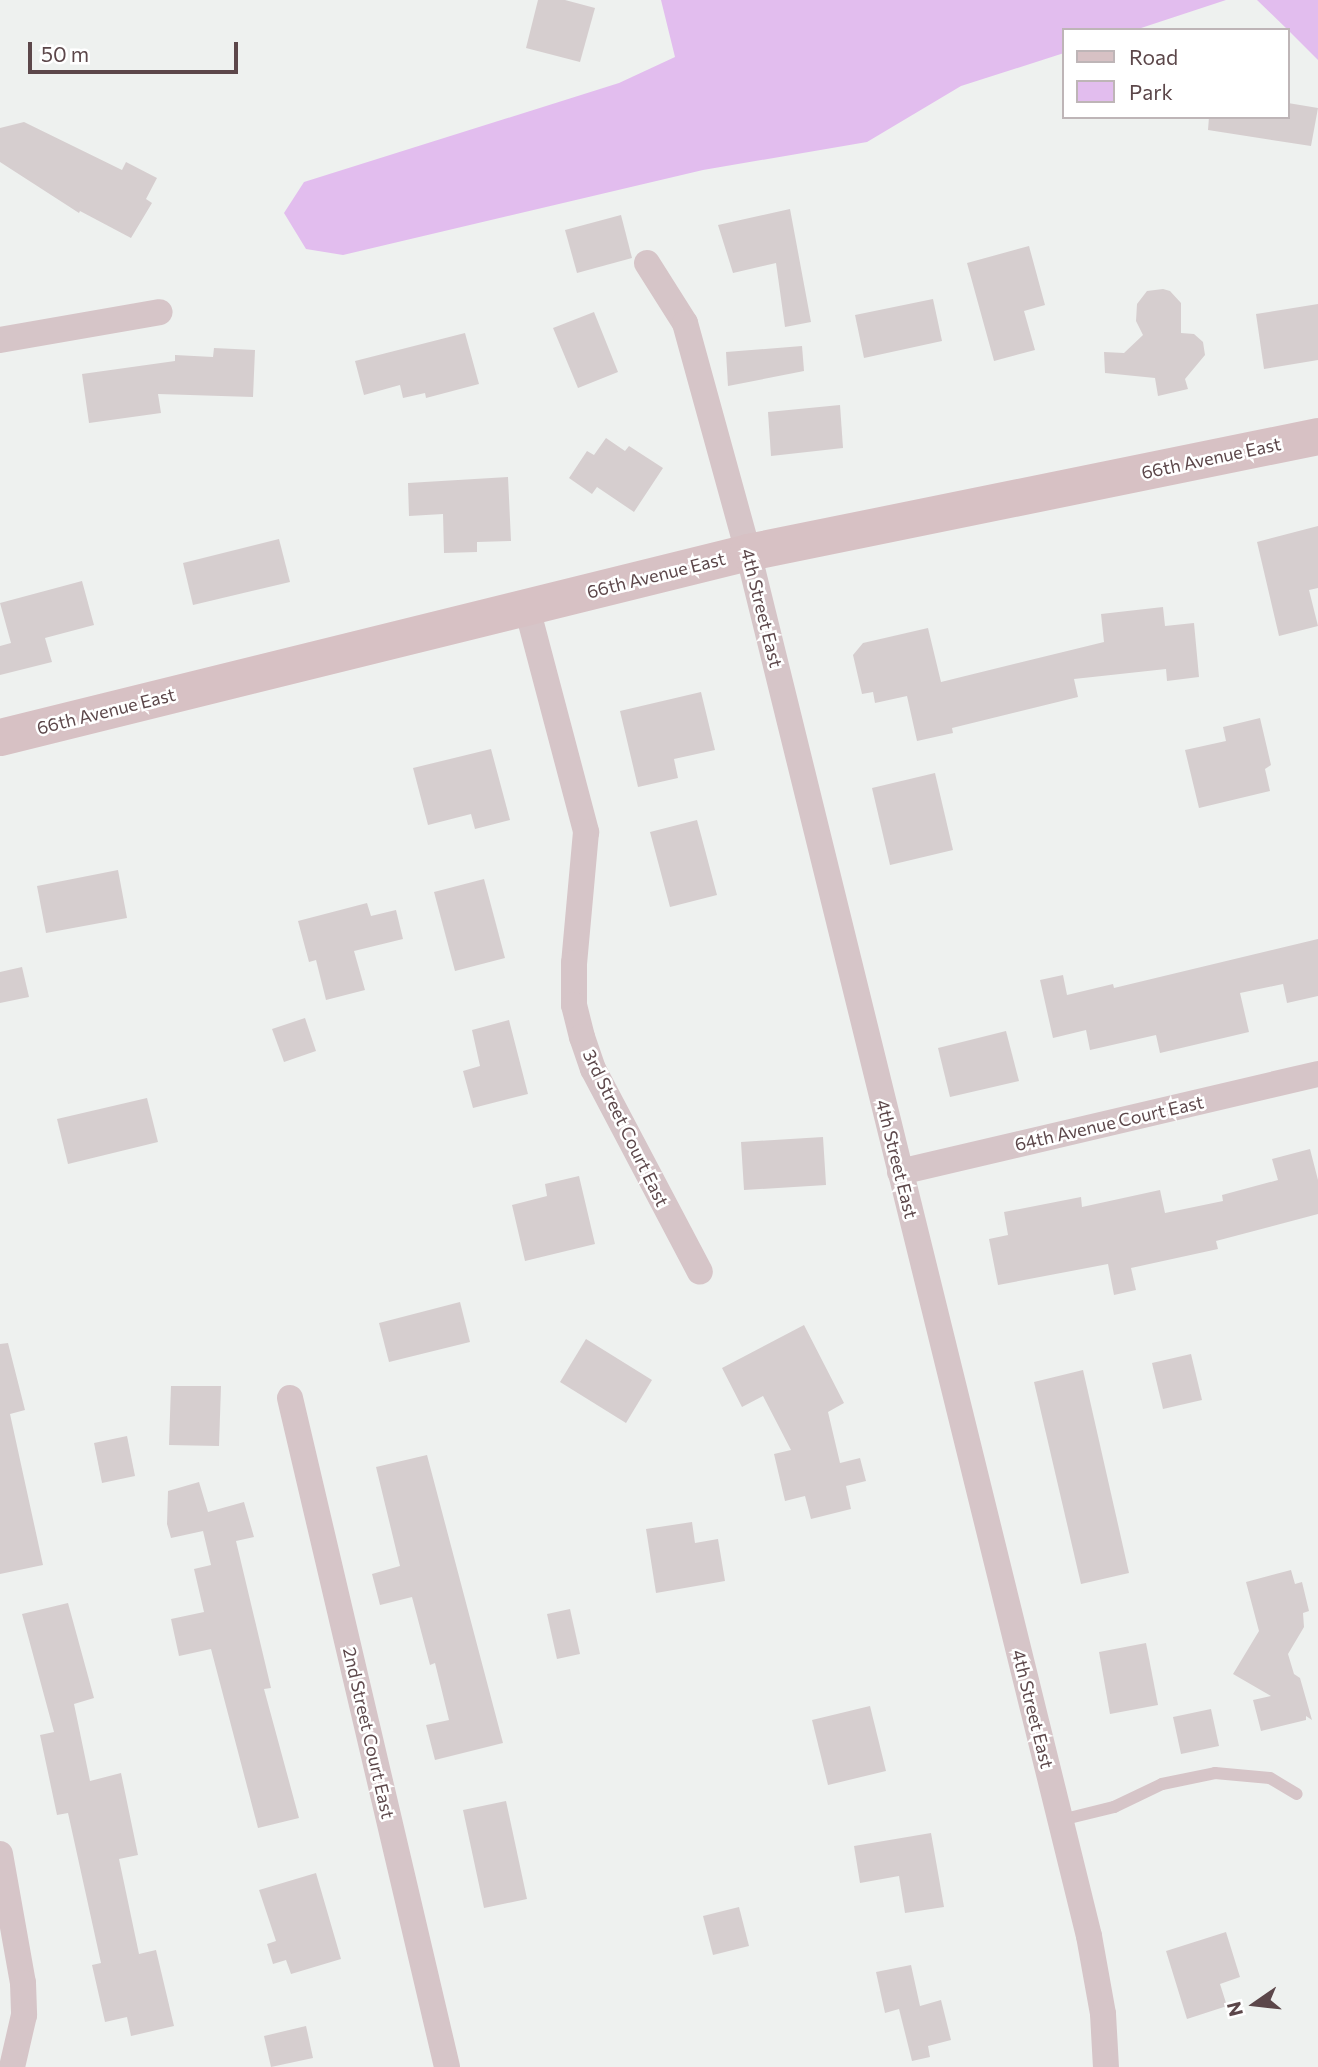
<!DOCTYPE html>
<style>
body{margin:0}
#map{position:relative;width:1318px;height:2067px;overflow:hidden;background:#eef1ef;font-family:Commissioner,sans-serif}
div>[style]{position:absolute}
.green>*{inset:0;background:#e2bdee}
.building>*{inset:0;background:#d6cecf}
.lane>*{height:12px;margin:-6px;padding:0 6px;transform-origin:6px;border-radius:6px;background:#d6c5c8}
.street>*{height:26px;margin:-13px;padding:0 13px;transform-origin:13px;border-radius:13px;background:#d6c5c8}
.secondary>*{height:37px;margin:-18.5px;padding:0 18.5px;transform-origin:18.5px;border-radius:18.5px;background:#d7c1c4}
span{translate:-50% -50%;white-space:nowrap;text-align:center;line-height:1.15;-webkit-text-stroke:5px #fff;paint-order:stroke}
.street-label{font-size:18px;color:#5c474a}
.legend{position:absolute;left:1062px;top:28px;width:228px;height:91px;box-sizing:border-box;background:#fff;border:2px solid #beb5b7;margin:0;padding:9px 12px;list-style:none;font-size:21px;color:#5c474a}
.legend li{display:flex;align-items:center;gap:14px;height:35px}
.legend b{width:35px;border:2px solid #beb5b7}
.north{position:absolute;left:1220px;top:1969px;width:70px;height:70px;-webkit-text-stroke:5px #fff;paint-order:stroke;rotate:256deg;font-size:19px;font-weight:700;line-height:28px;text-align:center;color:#5c474a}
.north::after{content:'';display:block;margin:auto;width:24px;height:32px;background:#5c474a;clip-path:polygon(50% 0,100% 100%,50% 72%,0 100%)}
.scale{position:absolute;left:28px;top:42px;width:210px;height:32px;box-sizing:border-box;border:4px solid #5c474a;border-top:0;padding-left:9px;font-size:21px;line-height:24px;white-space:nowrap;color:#5c474a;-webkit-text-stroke:5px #fff;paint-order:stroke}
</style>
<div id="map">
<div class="green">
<div style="clip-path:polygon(661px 0,1226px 0,1135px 30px,1064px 30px,1064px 53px,961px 86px,867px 142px,703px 170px,343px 255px,306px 249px,284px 213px,304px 182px,619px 83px,675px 57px)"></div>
<div style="clip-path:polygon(1257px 0,1318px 0,1318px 60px,1288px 30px)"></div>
</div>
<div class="building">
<div style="clip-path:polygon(538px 0,565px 0,595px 8px,580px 62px,526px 48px)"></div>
<div style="clip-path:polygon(1288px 103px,1318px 108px,1311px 146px,1208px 130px,1209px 117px,1288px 117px)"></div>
<div style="clip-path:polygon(24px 122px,122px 170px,126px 162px,157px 178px,146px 199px,152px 203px,131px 238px,80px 211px,79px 213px,0 162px,0 128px)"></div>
<div style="clip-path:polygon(790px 209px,811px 322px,785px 327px,776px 263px,733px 273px,718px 225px)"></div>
<div style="clip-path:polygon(621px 215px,632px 258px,577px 273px,565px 230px)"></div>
<div style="clip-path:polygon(1029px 246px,1045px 305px,1024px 311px,1035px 350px,994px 361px,967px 263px)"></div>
<div style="clip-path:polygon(1163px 289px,1170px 291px,1181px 303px,1181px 333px,1194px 334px,1203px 342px,1205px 355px,1185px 379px,1188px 389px,1158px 396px,1155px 378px,1105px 373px,1104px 352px,1124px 353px,1143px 335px,1136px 321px,1137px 304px,1147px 291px)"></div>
<div style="clip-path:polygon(933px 299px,942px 341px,864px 358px,855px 315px)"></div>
<div style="clip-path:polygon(1318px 304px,1318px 360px,1264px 369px,1256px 314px)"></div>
<div style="clip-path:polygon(594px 312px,618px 372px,578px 388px,553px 328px)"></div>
<div style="clip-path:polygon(465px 333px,479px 384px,426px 398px,425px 393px,403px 398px,400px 385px,364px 395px,355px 361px)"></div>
<div style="clip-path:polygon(802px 346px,804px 371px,728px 386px,726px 352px)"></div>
<div style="clip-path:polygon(214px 348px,255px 350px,253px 397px,158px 394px,161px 413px,89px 423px,82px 374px,175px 361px,175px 355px,213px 357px)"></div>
<div style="clip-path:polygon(840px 405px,843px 448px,771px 456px,768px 412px)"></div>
<div style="clip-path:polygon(606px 438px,625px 451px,629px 446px,663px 468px,634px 512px,597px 487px,592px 494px,569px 478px,587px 451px,594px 455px)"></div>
<div style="clip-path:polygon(508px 477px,511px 541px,477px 542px,477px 552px,444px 553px,443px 514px,409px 516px,408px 483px)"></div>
<div style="clip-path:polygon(1318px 526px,1318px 588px,1309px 590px,1318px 626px,1279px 636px,1257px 542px)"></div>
<div style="clip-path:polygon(279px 539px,290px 582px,193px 605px,183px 563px)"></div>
<div style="clip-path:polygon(82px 581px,94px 625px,45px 638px,52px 662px,0 675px,0 646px,11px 643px,0 603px)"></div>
<div style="clip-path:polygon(1163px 607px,1165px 626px,1194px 623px,1199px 677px,1167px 681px,1166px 669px,1074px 679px,1078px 697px,952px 728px,953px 733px,917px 741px,907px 696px,875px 703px,873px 692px,862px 694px,853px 655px,863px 643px,928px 628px,941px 682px,1104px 642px,1101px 614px)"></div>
<div style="clip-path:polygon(701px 692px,715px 750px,674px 759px,678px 778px,638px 787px,620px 711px)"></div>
<div style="clip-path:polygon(1260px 718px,1271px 765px,1265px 769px,1270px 791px,1199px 808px,1185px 750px,1226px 741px,1223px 727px)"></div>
<div style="clip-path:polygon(491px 749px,510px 820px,475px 829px,471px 814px,428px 825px,413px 768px)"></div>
<div style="clip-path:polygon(935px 773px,953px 850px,890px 865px,872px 788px)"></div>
<div style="clip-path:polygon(697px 820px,717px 895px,670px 907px,650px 832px)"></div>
<div style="clip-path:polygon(118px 870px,127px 918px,46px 933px,37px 886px)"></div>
<div style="clip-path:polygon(484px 879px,505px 958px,455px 971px,434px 892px)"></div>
<div style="clip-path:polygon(367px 903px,371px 916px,396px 910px,403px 939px,354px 951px,365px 990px,326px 1000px,316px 960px,309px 962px,298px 921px)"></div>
<div style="clip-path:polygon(1318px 939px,1318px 996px,1287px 1003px,1283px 984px,1240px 993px,1249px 1032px,1160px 1053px,1156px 1035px,1090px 1050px,1086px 1030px,1053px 1038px,1040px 980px,1063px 975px,1067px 995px,1113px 984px,1114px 988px)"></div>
<div style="clip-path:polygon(22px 967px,29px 997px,0 1003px,0 972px)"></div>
<div style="clip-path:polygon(305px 1018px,316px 1051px,284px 1062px,272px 1029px)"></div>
<div style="clip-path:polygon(509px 1020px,528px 1094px,473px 1108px,463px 1071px,480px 1066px,472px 1030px)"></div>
<div style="clip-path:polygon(1006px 1031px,1019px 1081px,950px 1097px,938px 1048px)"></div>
<div style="clip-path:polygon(147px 1098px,158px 1142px,68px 1164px,57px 1119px)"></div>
<div style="clip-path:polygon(823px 1137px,826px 1185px,744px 1190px,741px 1142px)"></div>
<div style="clip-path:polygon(1310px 1149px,1318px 1180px,1318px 1214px,1216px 1241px,1218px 1249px,1131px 1268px,1136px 1290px,1114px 1295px,1108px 1264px,998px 1285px,989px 1239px,1008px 1235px,1004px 1212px,1081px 1197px,1082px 1207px,1160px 1190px,1165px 1213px,1223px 1201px,1222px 1195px,1278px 1180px,1272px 1159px)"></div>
<div style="clip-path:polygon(579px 1176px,595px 1244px,525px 1261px,512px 1205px,547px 1196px,545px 1184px)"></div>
<div style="clip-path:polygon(460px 1302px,470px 1342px,389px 1362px,379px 1323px)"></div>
<div style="clip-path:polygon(804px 1325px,844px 1403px,828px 1412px,840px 1463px,860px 1458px,866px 1481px,846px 1486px,851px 1509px,811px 1519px,805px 1496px,785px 1501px,774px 1454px,791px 1450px,763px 1396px,742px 1407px,722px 1368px)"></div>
<div style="clip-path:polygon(586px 1339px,652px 1380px,626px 1423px,560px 1382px)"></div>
<div style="clip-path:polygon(8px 1343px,25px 1410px,10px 1414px,43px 1565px,0 1574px,0 1344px)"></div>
<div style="clip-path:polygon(1191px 1354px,1202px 1400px,1163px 1409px,1152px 1363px)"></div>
<div style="clip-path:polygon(1083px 1370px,1129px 1573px,1081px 1584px,1034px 1382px)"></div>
<div style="clip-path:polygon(171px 1386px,221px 1386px,219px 1446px,169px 1445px)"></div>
<div style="clip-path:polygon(127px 1436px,135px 1476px,102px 1483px,94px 1443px)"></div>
<div style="clip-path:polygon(427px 1455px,503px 1743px,435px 1760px,426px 1725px,449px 1720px,435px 1663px,430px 1665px,412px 1597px,380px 1605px,372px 1574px,400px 1566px,376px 1467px)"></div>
<div style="clip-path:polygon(199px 1482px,208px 1512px,244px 1502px,254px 1537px,236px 1541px,271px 1688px,264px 1689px,299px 1818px,258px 1828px,211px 1649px,179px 1656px,171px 1619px,204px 1612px,194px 1569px,211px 1565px,203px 1531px,171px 1538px,167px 1524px,168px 1491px)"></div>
<div style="clip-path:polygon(692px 1522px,695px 1543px,718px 1539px,725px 1581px,656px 1593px,646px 1529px)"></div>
<div style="clip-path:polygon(1291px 1570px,1295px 1584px,1302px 1582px,1309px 1611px,1303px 1613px,1304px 1627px,1288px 1654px,1294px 1674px,1300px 1678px,1312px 1720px,1306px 1716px,1306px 1720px,1261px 1731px,1253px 1700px,1271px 1696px,1233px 1674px,1259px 1631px,1246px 1582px)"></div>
<div style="clip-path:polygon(68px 1603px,94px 1698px,74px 1704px,90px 1781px,121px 1773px,138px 1855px,119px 1859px,139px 1954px,156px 1950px,174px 2026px,131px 2036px,127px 2017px,105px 2022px,92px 1965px,101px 1963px,68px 1813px,57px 1815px,40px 1735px,54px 1732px,22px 1614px)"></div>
<div style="clip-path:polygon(570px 1609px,580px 1654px,557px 1659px,547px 1614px)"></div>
<div style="clip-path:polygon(1146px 1643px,1158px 1705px,1110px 1714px,1099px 1652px)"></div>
<div style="clip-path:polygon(870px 1706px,886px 1771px,828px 1785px,812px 1720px)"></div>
<div style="clip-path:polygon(1211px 1709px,1219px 1746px,1181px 1754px,1173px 1717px)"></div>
<div style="clip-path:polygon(506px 1801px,527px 1899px,484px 1908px,463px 1810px)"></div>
<div style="clip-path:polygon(931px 1833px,944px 1907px,905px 1913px,899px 1876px,860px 1883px,854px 1846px)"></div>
<div style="clip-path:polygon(316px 1873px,341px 1959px,291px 1974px,286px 1960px,273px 1964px,267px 1944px,276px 1941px,259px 1890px)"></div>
<div style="clip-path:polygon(739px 1907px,749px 1946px,713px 1955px,703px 1916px)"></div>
<div style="clip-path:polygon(1226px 1932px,1240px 1977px,1220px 1984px,1227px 2006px,1187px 2019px,1166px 1951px)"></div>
<div style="clip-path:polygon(911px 1965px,920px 2006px,941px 2000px,951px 2040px,928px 2046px,930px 2057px,912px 2061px,899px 2009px,885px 2013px,876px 1972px)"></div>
<div style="clip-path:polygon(306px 2026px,313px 2058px,271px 2067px,264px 2036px)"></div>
</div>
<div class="lane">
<div style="left:1061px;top:1820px;width:55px;rotate:-13.8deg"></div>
<div style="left:1114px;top:1807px;width:53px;rotate:-25.6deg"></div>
<div style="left:1162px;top:1784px;width:54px;rotate:-11.7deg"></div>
<div style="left:1215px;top:1773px;width:55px;rotate:5.2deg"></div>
<div style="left:1270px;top:1778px;width:31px;rotate:31deg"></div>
</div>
<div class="street">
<div style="left:647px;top:263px;width:71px;rotate:57.7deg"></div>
<div style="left:685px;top:323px;width:238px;rotate:74.6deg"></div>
<div style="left:748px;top:552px;width:1425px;rotate:76.16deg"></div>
<div style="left:1089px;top:1936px;width:79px;rotate:79.8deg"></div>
<div style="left:1103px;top:2014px;width:53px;rotate:86.8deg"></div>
<div style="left:0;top:340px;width:162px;rotate:-9.9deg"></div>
<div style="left:527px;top:608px;width:232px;rotate:75.2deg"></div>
<div style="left:586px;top:832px;width:132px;rotate:95.2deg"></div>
<div style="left:574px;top:963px;width:42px;rotate:90deg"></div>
<div style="left:574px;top:1005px;width:33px;rotate:76deg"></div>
<div style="left:582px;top:1037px;width:34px;rotate:71deg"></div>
<div style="left:593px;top:1069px;width:229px;rotate:62.2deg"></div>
<div style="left:900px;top:1172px;width:429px;rotate:-13.2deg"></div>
<div style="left:290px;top:1398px;width:687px;rotate:76.79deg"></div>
<div style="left:0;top:1854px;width:131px;rotate:79.9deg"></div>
<div style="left:23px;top:1983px;width:32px;rotate:88deg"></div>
<div style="left:24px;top:2015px;width:53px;rotate:103deg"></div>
</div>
<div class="secondary">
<div style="left:0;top:737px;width:771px;rotate:-13.89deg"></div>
<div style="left:748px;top:552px;width:582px;rotate:-11.5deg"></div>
</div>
<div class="street-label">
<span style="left:1211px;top:458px;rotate:-12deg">66th Avenue East</span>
<span style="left:656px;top:575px;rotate:-14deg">66th Avenue East</span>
<span style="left:762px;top:608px;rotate:76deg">4th Street East</span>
<span style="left:106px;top:711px;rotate:-14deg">66th Avenue East</span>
<span style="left:1109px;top:1123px;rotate:-13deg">64th Avenue Court East</span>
<span style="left:626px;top:1128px;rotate:64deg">3rd Street Court East</span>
<span style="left:897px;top:1159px;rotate:76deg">4th Street East</span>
<span style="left:1033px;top:1709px;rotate:76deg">4th Street East</span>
<span style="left:369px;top:1733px;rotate:77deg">2nd Street Court East</span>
</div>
<ul class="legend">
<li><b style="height:9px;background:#d7c1c4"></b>Road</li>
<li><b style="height:19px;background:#e2bdee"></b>Park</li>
</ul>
<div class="north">N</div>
<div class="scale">50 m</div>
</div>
